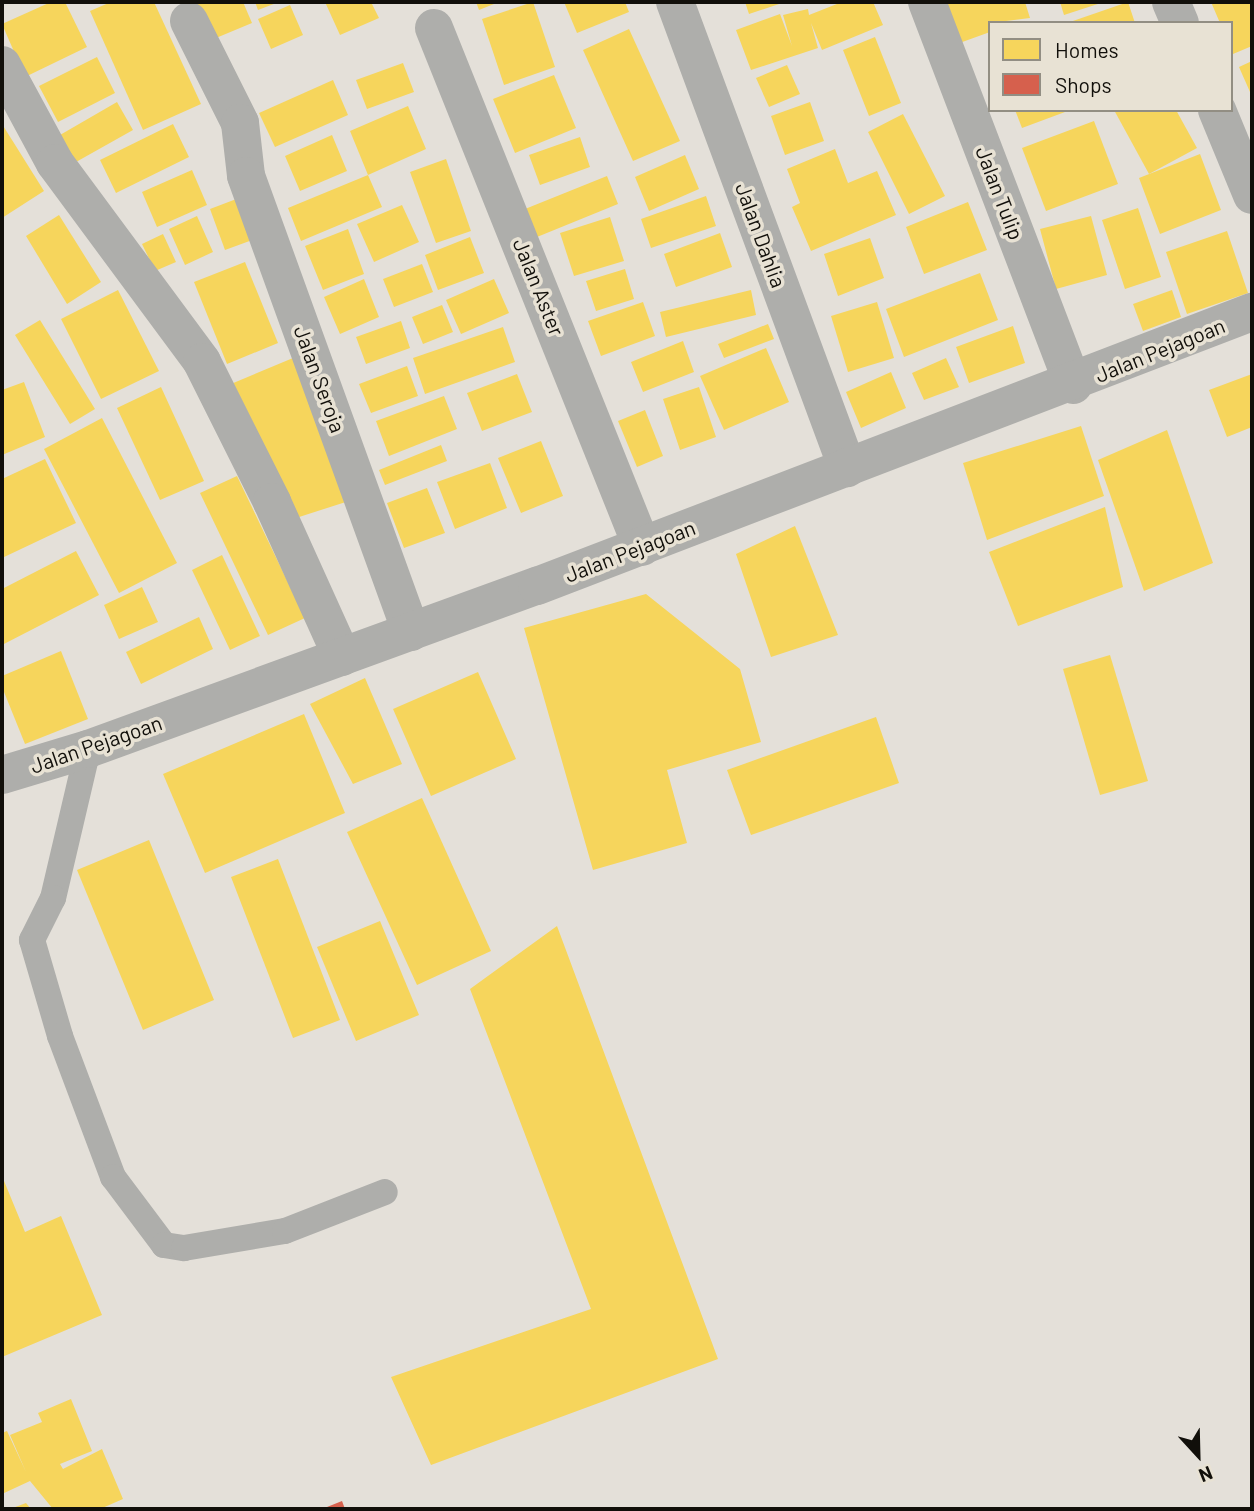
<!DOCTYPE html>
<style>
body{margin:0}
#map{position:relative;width:1254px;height:1511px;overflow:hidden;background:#e4e0d9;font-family:Barlow,sans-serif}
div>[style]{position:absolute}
.homes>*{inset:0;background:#f6d55c}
.shops>*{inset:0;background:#d6604d}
.lane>*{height:26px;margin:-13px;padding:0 13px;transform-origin:13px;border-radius:13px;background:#aeaeab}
.street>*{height:38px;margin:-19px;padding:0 19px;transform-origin:19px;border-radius:19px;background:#aeaeab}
span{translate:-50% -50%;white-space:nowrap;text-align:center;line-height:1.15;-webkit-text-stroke:7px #e8e2d4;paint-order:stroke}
.street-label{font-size:21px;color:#110f0a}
.frame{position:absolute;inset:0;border:4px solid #110f0a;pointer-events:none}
.legend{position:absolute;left:988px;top:21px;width:245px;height:91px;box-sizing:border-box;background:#e8e2d4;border:2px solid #928e83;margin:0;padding:9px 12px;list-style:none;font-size:21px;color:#110f0a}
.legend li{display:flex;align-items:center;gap:14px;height:35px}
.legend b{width:35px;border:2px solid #928e83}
.north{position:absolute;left:1163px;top:1420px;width:70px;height:70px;-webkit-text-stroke:5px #e8e2d4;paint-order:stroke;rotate:158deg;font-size:19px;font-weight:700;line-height:28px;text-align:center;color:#110f0a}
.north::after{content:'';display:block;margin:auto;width:24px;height:32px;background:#110f0a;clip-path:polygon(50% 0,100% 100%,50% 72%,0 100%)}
</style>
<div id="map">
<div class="homes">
<div style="clip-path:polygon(51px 2px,65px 2px,87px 47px,25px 77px,2px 24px)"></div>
<div style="clip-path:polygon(111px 2px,154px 2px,201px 104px,143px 130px,90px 11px)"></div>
<div style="clip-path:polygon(186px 2px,243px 2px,252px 23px,204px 43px)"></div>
<div style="clip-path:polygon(255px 2px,279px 2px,258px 10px)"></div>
<div style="clip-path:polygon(325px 2px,371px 2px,379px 18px,340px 35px)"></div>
<div style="clip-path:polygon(476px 2px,499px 2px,479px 10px)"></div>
<div style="clip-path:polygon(533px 2px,555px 67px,504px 85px,482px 19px)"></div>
<div style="clip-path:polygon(564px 2px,625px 2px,629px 12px,577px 33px)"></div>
<div style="clip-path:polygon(745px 2px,785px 2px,749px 14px)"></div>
<div style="clip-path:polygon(842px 2px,873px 2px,883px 25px,822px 50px,811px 23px,818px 48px,751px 70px,736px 30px,780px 14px,792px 46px,783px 15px,808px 9px,809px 15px)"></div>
<div style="clip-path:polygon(939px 2px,1025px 2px,1030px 18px,990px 23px,990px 32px,954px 45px)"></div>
<div style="clip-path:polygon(1060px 2px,1104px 2px,1064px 15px)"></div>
<div style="clip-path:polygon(1128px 2px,1135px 23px,1070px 23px,1070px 22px)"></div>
<div style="clip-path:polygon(1211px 2px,1252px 2px,1252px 46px,1233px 54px,1231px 23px,1220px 23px)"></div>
<div style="clip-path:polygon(290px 5px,303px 35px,271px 49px,258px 19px)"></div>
<div style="clip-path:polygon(629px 29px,680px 141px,633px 161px,583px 50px)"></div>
<div style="clip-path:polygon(875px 37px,901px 103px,869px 116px,843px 50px)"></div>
<div style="clip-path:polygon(97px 57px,115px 93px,58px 122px,39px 86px)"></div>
<div style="clip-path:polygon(1252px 61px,1252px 91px,1250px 92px,1239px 67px)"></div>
<div style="clip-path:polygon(403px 63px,414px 92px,367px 109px,356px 80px)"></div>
<div style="clip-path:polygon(787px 65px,800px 94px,769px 107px,756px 78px)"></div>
<div style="clip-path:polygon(554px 75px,576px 128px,515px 153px,493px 99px)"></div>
<div style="clip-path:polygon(333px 80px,348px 115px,275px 147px,259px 113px)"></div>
<div style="clip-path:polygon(117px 102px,133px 130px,76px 162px,60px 135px)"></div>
<div style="clip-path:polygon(810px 102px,824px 141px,785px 155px,771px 116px)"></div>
<div style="clip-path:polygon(408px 106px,426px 149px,368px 175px,350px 131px)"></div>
<div style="clip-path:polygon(1015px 110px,1064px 110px,1065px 112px,1022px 128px)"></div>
<div style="clip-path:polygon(1114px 110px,1176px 110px,1197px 148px,1149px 174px)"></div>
<div style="clip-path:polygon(903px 114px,945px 196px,909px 214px,868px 132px)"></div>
<div style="clip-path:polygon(1094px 121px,1118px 184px,1046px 211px,1022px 148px)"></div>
<div style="clip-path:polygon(2px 124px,44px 191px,2px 218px)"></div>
<div style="clip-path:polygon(173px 124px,189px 157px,116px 193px,100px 160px)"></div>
<div style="clip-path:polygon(332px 135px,347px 171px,300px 191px,285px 156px)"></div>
<div style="clip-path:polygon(580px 137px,590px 167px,540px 185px,529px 155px)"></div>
<div style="clip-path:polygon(835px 149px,848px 183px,877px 171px,896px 215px,811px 251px,792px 207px,800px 203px,787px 169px)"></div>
<div style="clip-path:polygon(1200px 154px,1221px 210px,1160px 234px,1139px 178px)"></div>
<div style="clip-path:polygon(685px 155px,699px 189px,649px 211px,635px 177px)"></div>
<div style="clip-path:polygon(446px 159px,471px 231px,436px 243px,410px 172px)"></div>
<div style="clip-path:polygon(192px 170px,207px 205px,157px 227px,142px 192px)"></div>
<div style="clip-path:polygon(368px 175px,382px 207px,301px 241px,288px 208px)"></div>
<div style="clip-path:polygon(607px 176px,618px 204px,537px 237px,525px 209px)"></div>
<div style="clip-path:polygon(706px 196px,716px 226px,651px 248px,641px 219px)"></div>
<div style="clip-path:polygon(239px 198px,255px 239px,225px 250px,210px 209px)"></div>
<div style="clip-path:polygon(968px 202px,987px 250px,924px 274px,906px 227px)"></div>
<div style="clip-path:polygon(402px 205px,419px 242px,374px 262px,357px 224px)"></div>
<div style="clip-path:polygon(1138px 208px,1161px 277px,1125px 289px,1102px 220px)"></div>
<div style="clip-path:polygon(59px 215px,101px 282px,67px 304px,26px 236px)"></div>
<div style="clip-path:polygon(197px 216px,213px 252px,185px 265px,169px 229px)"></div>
<div style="clip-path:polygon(1091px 216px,1107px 275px,1056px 289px,1040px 229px)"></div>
<div style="clip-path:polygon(610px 217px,624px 261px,574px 276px,560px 233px)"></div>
<div style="clip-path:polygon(348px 229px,364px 274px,323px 290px,305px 246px)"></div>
<div style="clip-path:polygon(1227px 231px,1248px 293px,1187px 314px,1166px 252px)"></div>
<div style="clip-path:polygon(720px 233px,732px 267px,676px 287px,664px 254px)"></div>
<div style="clip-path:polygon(163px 234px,176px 262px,155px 271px,142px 244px)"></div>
<div style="clip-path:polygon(470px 237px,484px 273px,438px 290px,425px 255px)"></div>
<div style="clip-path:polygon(870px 238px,884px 278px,838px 296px,824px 254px)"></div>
<div style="clip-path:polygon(245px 262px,278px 343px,227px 364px,194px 282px)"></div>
<div style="clip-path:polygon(422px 264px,433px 292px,394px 307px,383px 279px)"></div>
<div style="clip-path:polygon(625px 269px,634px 299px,596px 311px,586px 281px)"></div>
<div style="clip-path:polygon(980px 273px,998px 320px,904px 357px,886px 309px)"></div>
<div style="clip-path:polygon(364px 279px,379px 317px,340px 334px,324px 297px)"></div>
<div style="clip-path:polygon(494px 279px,509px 313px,461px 334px,446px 300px)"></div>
<div style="clip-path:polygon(118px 290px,159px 371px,101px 399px,61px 319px)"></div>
<div style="clip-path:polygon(751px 290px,756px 315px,666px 337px,660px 312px)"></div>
<div style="clip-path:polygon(1172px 290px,1181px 317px,1143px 331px,1133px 304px)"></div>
<div style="clip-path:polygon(643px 302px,655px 336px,601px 356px,588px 321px)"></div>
<div style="clip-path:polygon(877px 302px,894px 358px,848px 372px,831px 316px)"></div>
<div style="clip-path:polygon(442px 305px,453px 332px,423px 344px,412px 317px)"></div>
<div style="clip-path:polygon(40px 320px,95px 409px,70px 424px,15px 335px)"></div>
<div style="clip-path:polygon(401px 321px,410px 348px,366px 364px,356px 337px)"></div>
<div style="clip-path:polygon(768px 324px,774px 339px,724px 358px,718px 344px)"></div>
<div style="clip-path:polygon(1013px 326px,1025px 363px,969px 383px,956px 347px)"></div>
<div style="clip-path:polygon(503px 327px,515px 362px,425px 394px,413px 358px)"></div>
<div style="clip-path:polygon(683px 341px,694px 372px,643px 392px,631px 362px)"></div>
<div style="clip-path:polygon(766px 348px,789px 402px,724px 430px,700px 376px)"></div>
<div style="clip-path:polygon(293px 358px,352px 500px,296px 518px,231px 384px)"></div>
<div style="clip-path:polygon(946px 358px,959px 387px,924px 400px,912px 373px)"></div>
<div style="clip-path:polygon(407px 366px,418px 396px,371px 413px,359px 384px)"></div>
<div style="clip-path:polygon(891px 372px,906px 408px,861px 428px,846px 392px)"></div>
<div style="clip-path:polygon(517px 374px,532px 412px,482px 431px,467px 393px)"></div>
<div style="clip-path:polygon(1252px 374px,1252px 427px,1227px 437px,1209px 390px)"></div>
<div style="clip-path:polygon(24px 382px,45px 437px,2px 455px,2px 390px)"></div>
<div style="clip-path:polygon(161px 387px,204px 481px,160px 500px,117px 408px)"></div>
<div style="clip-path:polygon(699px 387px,716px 437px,680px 450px,663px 399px)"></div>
<div style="clip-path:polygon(444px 396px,457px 429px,389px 456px,376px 421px)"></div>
<div style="clip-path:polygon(645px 410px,663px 456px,637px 467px,618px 421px)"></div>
<div style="clip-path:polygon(102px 418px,177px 563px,119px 593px,44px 449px)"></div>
<div style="clip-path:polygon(1081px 426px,1104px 496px,987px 540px,963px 463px)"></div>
<div style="clip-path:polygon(1167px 430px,1213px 563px,1144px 591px,1098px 460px)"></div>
<div style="clip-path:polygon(541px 441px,563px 496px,521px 513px,498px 458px)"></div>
<div style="clip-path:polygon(441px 445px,447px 461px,385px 485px,379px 470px)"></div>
<div style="clip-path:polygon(45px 459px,76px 523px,2px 558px,2px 479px)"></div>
<div style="clip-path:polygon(490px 463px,507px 508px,455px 529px,437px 482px)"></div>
<div style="clip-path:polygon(237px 476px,305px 618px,268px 635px,200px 493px)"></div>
<div style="clip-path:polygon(427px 488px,445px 533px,404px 548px,387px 503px)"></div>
<div style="clip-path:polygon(1105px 507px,1123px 587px,1018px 626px,989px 552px)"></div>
<div style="clip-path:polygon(795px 526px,838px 635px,771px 657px,736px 554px)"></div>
<div style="clip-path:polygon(76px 551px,99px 595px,2px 645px,2px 589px)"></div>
<div style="clip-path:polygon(222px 555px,260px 636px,230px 650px,192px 570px)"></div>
<div style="clip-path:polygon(142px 587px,158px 622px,119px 639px,104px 605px)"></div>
<div style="clip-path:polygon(646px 594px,740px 669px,761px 742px,667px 770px,687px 843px,593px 870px,524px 628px)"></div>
<div style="clip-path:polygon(199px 617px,213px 649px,141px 684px,126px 652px)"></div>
<div style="clip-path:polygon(61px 651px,88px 719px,25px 744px,2px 687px,2px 676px)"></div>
<div style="clip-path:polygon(1110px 655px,1148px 781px,1100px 795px,1063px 669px)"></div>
<div style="clip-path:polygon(478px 672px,516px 759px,431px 796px,393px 709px)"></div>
<div style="clip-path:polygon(365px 678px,402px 764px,353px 784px,310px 704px)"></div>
<div style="clip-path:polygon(304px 714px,345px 813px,205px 873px,163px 774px)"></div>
<div style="clip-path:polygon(876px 717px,899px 783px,751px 835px,727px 770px)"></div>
<div style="clip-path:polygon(422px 798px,491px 951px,417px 985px,347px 832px)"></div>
<div style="clip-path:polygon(149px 840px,214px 1000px,143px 1030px,77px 870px)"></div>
<div style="clip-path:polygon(278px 859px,340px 1020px,293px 1038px,231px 877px)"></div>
<div style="clip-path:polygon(380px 921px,419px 1015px,356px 1041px,317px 947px)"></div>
<div style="clip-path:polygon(557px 926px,718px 1359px,431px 1465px,391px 1377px,591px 1309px,470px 989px)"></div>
<div style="clip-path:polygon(2px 1176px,25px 1232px,61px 1216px,102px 1315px,2px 1357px)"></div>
<div style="clip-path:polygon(71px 1399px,92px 1451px,60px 1464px,63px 1469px,102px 1449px,123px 1499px,100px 1509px,53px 1509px,30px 1481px,2px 1494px,2px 1433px,7px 1431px,26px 1472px,10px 1435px,42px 1422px,38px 1413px)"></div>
<div style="clip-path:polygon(26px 1503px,31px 1509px,10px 1509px)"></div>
</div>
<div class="shops">
<div style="clip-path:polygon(342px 1501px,345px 1509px,322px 1509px)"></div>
</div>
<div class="lane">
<div style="left:88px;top:749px;width:153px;rotate:103.2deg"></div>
<div style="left:53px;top:898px;width:47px;rotate:116.6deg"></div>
<div style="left:32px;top:940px;width:100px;rotate:73.7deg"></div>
<div style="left:60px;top:1036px;width:151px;rotate:69.4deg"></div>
<div style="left:113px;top:1177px;width:85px;rotate:53.1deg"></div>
<div style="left:164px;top:1245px;width:20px;rotate:9deg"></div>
<div style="left:184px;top:1248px;width:102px;rotate:-9.6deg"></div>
<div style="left:285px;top:1231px;width:107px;rotate:-21.3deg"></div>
</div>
<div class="street">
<div style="left:675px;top:2px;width:497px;rotate:69.7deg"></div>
<div style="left:927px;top:2px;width:410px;rotate:69.1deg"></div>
<div style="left:1171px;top:2px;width:23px;rotate:67deg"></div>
<div style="left:189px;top:21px;width:114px;rotate:63.4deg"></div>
<div style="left:240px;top:123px;width:53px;rotate:83.5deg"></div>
<div style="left:246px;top:176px;width:485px;rotate:70.1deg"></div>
<div style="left:434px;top:28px;width:559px;rotate:68.16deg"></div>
<div style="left:2px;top:65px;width:111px;rotate:61.6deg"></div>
<div style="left:55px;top:163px;width:247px;rotate:53.5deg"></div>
<div style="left:202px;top:362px;width:157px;rotate:63.4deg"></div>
<div style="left:272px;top:502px;width:170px;rotate:65.7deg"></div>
<div style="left:1217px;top:110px;width:92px;rotate:67.6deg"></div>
<div style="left:2px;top:775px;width:90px;rotate:-16.8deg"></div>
<div style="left:88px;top:749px;width:478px;rotate:-20deg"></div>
<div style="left:537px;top:586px;width:766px;rotate:-20.97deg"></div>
</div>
<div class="street-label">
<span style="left:1000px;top:193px;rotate:69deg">Jalan Tulip</span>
<span style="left:761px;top:235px;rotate:70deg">Jalan Dahlia</span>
<span style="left:539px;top:287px;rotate:68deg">Jalan Aster</span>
<span style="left:1160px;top:350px;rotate:-22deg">Jalan Pejagoan</span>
<span style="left:320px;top:379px;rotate:70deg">Jalan Seroja</span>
<span style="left:630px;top:551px;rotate:-21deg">Jalan Pejagoan</span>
<span style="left:96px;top:744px;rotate:-19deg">Jalan Pejagoan</span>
</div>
<div class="frame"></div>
<ul class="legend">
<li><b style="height:19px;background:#f6d55c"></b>Homes</li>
<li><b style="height:19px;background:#d6604d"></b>Shops</li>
</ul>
<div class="north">N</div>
</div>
